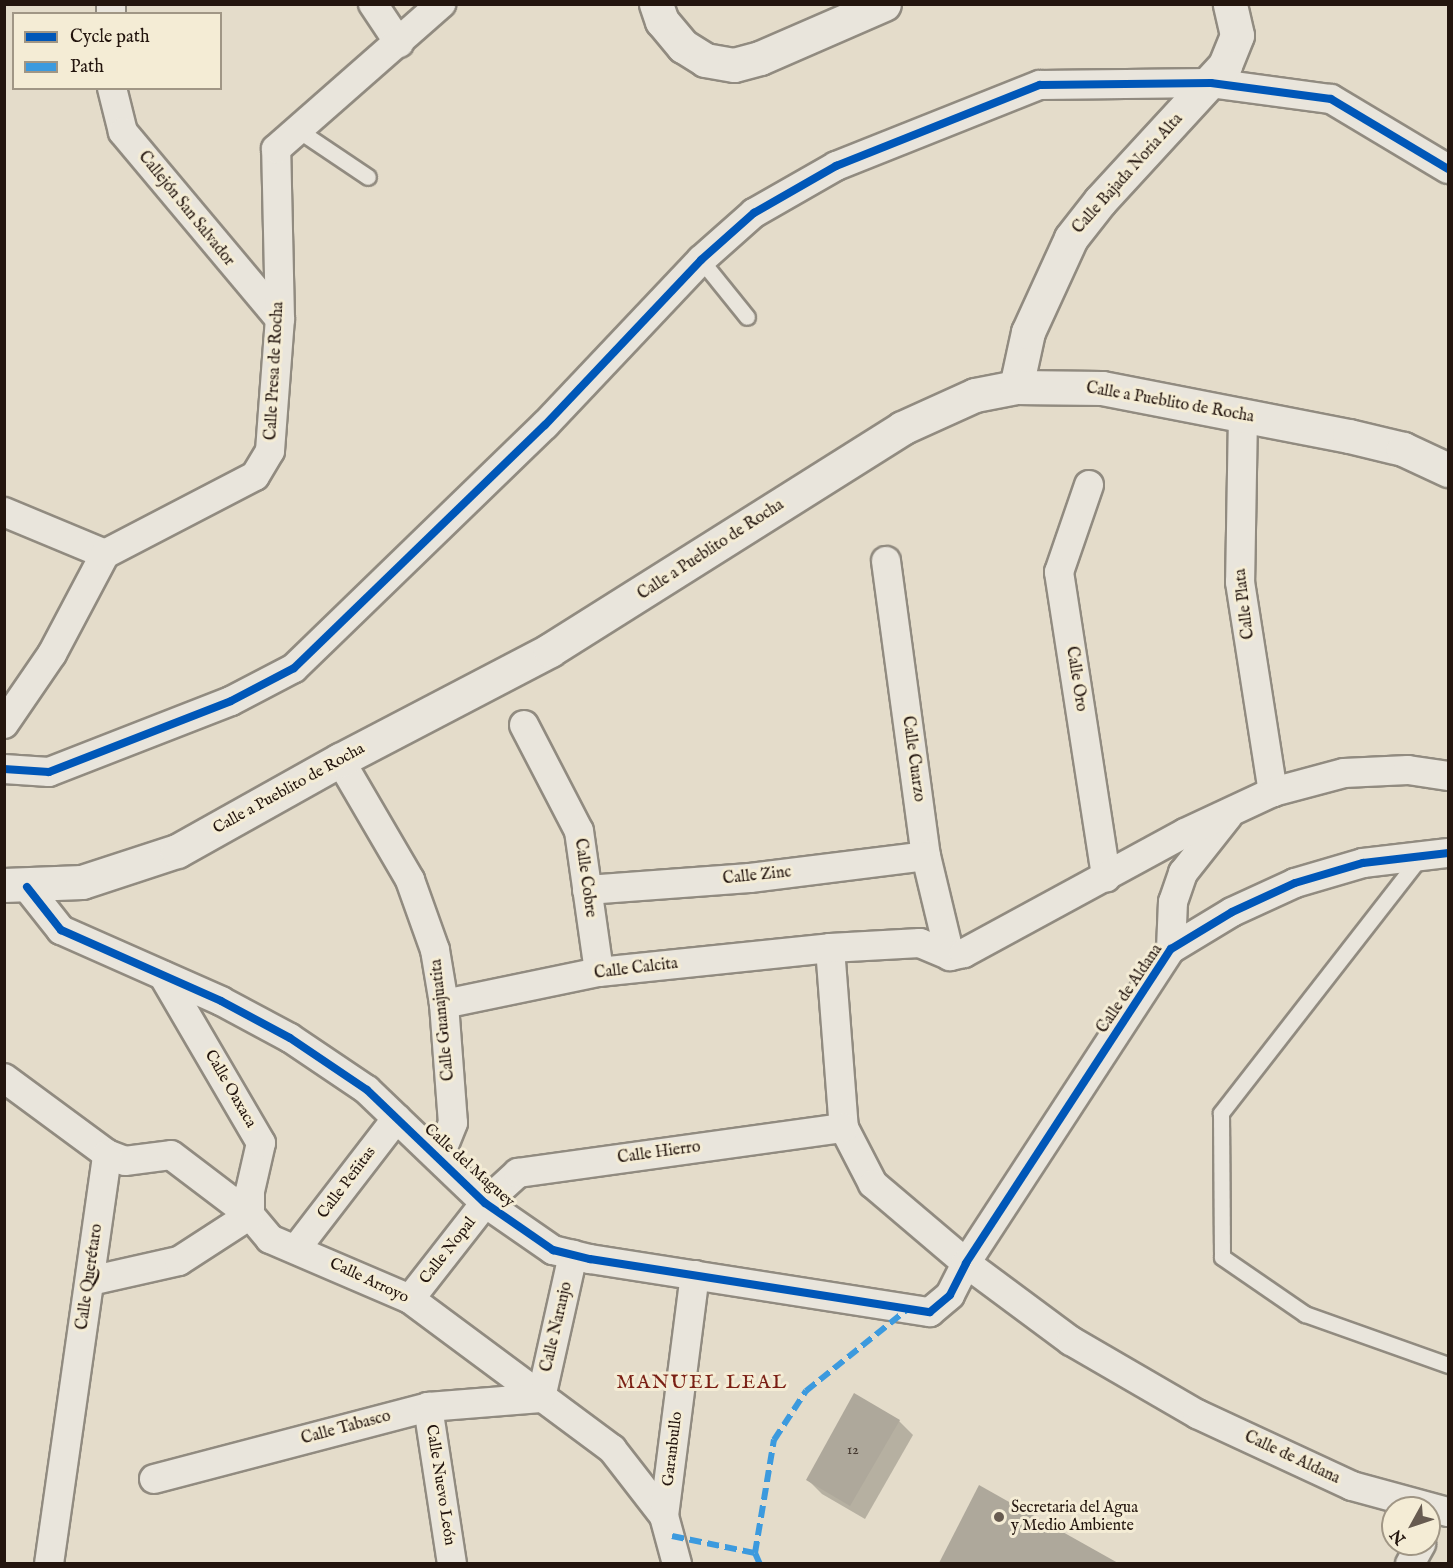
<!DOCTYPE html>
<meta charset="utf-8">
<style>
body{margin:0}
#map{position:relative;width:1453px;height:1568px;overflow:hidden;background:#e4dcca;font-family:"IM FELL English",serif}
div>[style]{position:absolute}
.shadow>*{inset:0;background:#0003}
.building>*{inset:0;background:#aea89b}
.roads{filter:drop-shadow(2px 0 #918b80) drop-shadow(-2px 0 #918b80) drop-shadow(0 2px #918b80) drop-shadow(0 -2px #918b80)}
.lane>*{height:15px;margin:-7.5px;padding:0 7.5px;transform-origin:7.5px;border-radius:7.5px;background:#e9e5dc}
.street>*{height:28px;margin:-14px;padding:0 14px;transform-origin:14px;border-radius:14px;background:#e9e5dc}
.secondary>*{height:33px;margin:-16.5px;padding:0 16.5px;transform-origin:16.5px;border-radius:16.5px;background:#e9e5dc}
.quiet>*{height:6px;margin-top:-3px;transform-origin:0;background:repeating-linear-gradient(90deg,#3c9ade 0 12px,transparent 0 18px)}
.cycleway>*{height:8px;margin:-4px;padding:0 4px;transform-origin:4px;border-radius:4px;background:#0057b8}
.dots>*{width:16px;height:16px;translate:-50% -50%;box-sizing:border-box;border:3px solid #f4ecd5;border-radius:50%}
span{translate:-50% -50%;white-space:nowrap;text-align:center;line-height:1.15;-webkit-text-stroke:6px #f4ecd5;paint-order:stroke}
.number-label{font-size:14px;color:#463a31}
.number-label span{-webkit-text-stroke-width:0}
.street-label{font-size:16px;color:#23150e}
.poi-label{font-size:16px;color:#23150e}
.left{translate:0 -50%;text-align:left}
.quarter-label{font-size:20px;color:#7a1f14;letter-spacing:1.5px}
.frame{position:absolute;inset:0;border:6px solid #23150e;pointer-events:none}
.legend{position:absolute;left:12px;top:12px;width:210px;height:78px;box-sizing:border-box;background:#f4ecd5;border:2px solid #a09685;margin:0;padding:8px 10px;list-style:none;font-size:18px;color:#23150e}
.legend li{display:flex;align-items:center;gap:12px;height:30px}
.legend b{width:30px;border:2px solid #a09685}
.north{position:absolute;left:1381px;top:1496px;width:60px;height:60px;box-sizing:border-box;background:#f4ecd5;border:2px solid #a09685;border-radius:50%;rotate:230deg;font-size:16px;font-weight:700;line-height:24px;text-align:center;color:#23150e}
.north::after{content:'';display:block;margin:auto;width:21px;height:27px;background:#675b50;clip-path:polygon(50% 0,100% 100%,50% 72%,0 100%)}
</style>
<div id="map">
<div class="shadow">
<div style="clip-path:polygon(899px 1421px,913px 1435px,865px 1519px,822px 1494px,808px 1480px)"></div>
<div style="clip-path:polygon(979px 1487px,1091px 1550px,1104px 1564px,941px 1564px)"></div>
</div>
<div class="building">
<div style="clip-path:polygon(854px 1393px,900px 1420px,850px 1506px,806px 1480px)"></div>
<div style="clip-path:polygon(979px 1485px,1118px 1563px,939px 1563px)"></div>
</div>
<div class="roads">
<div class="lane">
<div style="left:298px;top:130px;width:84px;rotate:33.9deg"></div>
<div style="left:701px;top:260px;width:73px;rotate:51.1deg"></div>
<div style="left:1421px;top:856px;width:326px;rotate:127.9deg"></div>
<div style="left:1221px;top:1113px;width:144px;rotate:89.6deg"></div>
<div style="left:1222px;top:1257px;width:101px;rotate:34.5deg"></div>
<div style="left:1305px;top:1314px;width:152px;rotate:19.6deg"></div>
</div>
<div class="street">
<div style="left:111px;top:4px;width:10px;rotate:90deg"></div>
<div style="left:373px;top:4px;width:47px;rotate:56.3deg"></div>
<div style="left:112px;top:88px;width:45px;rotate:76deg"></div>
<div style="left:123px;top:132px;width:244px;rotate:50deg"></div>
<div style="left:1243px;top:415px;width:167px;rotate:91deg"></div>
<div style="left:1240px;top:582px;width:213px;rotate:81.1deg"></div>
<div style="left:1089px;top:485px;width:92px;rotate:109deg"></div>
<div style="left:1059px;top:572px;width:309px;rotate:81.2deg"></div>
<div style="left:4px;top:512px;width:109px;rotate:22.6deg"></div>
<div style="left:886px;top:561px;width:298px;rotate:82.3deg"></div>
<div style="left:926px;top:856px;width:103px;rotate:76.5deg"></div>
<div style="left:4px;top:724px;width:85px;rotate:-55.6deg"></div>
<div style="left:52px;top:654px;width:113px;rotate:-62.1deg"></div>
<div style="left:105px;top:554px;width:169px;rotate:-27.5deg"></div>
<div style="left:255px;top:476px;width:29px;rotate:-59deg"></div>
<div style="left:270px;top:451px;width:132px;rotate:-85.7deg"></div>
<div style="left:280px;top:319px;width:170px;rotate:-91.3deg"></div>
<div style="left:276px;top:149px;width:220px;rotate:-41.3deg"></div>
<div style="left:524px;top:725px;width:119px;rotate:62.6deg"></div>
<div style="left:579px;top:831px;width:142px;rotate:81.9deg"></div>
<div style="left:340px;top:760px;width:139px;rotate:59.7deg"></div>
<div style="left:410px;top:880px;width:74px;rotate:70.3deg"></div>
<div style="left:435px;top:950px;width:55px;rotate:80.5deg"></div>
<div style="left:444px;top:1004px;width:119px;rotate:85.7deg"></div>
<div style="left:453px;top:1123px;width:37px;rotate:112deg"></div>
<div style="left:4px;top:769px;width:45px;rotate:3.8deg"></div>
<div style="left:49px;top:772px;width:195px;rotate:-21.3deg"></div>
<div style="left:231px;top:701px;width:71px;rotate:-27.6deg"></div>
<div style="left:294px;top:668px;width:349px;rotate:-44.1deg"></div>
<div style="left:545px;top:425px;width:227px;rotate:-46.6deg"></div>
<div style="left:701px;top:260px;width:71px;rotate:-41.6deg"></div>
<div style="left:754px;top:213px;width:95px;rotate:-29.8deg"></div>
<div style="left:836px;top:166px;width:219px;rotate:-21.7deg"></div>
<div style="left:1040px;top:85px;width:171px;rotate:-0.7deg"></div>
<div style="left:1211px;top:83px;width:121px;rotate:7.6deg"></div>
<div style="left:1331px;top:99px;width:136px;rotate:30.9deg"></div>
<div style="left:27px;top:887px;width:55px;rotate:51.7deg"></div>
<div style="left:61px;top:930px;width:175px;rotate:23.9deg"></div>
<div style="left:221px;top:1001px;width:78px;rotate:28.2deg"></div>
<div style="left:290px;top:1038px;width:93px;rotate:34deg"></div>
<div style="left:367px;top:1090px;width:163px;rotate:43.8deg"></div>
<div style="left:485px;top:1203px;width:83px;rotate:34.7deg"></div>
<div style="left:553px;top:1250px;width:38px;rotate:14deg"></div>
<div style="left:590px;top:1259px;width:344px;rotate:8.9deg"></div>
<div style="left:930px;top:1312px;width:26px;rotate:-40deg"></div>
<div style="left:950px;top:1295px;width:36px;rotate:-63deg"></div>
<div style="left:966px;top:1263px;width:375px;rotate:-56.9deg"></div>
<div style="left:1171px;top:949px;width:71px;rotate:-31.2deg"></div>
<div style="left:1232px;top:912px;width:69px;rotate:-24.7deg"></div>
<div style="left:1295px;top:883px;width:71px;rotate:-16.4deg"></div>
<div style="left:1363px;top:863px;width:86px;rotate:-6.7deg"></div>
<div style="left:587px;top:890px;width:163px;rotate:-4.2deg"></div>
<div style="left:750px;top:878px;width:177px;rotate:-7.1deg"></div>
<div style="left:830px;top:948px;width:181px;rotate:85.6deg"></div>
<div style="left:844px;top:1128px;width:63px;rotate:62.6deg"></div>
<div style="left:873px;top:1184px;width:122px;rotate:40.3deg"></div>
<div style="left:966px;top:1263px;width:131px;rotate:36.6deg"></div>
<div style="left:1071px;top:1341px;width:146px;rotate:30.1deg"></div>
<div style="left:1197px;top:1414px;width:171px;rotate:24.9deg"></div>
<div style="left:1352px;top:1486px;width:99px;rotate:15.2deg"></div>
<div style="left:1171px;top:949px;width:47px;rotate:-87.6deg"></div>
<div style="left:1173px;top:902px;width:31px;rotate:-71deg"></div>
<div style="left:1183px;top:873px;width:73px;rotate:-51.7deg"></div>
<div style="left:444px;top:1004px;width:158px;rotate:-11.7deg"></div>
<div style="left:599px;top:972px;width:232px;rotate:-5.9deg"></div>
<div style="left:830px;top:948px;width:90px;rotate:-3.2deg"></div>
<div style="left:920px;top:943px;width:33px;rotate:23deg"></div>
<div style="left:950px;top:956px;width:14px;rotate:-12deg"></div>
<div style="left:964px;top:953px;width:251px;rotate:-28.5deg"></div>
<div style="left:1185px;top:833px;width:97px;rotate:-25deg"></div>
<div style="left:1273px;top:792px;width:73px;rotate:-15deg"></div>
<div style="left:1344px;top:773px;width:64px;rotate:-2.7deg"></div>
<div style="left:1408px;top:770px;width:40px;rotate:8.5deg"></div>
<div style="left:4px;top:1078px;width:128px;rotate:36.4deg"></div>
<div style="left:107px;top:1154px;width:19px;rotate:21deg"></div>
<div style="left:125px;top:1161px;width:46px;rotate:-7.4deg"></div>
<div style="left:171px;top:1155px;width:99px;rotate:37.2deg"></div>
<div style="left:250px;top:1215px;width:31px;rotate:50deg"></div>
<div style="left:270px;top:1239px;width:152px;rotate:23.2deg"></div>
<div style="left:410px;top:1299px;width:252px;rotate:36.6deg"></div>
<div style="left:612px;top:1449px;width:85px;rotate:52.2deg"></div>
<div style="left:664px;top:1516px;width:50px;rotate:74.8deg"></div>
<div style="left:296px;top:1249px;width:165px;rotate:-52.4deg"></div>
<div style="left:90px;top:1281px;width:91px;rotate:-12.7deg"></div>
<div style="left:179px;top:1261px;width:85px;rotate:-32.9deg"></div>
<div style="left:250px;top:1215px;width:24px;rotate:-90deg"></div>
<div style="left:250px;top:1191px;width:49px;rotate:-77.1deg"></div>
<div style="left:261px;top:1143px;width:194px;rotate:-120.3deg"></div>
<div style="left:410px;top:1299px;width:122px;rotate:-52deg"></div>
<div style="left:485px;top:1203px;width:45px;rotate:-42.3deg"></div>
<div style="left:518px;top:1173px;width:329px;rotate:-7.9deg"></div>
<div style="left:541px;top:1398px;width:147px;rotate:-77.4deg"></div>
<div style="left:428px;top:1407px;width:159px;rotate:81.3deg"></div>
<div style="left:154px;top:1479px;width:283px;rotate:-14.7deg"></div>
<div style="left:428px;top:1407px;width:113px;rotate:-4.6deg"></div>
<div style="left:664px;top:1516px;width:243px;rotate:-82.7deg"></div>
<div style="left:49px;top:1564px;width:414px;rotate:-81.9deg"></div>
<div style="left:1410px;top:1564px;width:23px;rotate:-61deg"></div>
</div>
<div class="secondary">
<div style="left:656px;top:4px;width:18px;rotate:71deg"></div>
<div style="left:662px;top:21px;width:33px;rotate:50deg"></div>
<div style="left:683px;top:46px;width:26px;rotate:32deg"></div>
<div style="left:705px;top:60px;width:29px;rotate:10deg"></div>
<div style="left:734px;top:65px;width:27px;rotate:-15deg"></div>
<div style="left:760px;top:58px;width:135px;rotate:-23.5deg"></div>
<div style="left:1016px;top:387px;width:56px;rotate:-77.7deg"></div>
<div style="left:1028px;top:332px;width:103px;rotate:-65.4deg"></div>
<div style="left:1071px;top:238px;width:47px;rotate:-51.9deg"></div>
<div style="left:1100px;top:201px;width:185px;rotate:-47.4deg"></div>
<div style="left:1225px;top:65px;width:32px;rotate:-68deg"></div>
<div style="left:1237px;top:35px;width:32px;rotate:-103deg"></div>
<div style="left:4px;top:885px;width:78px;rotate:-2.2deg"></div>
<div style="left:82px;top:882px;width:100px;rotate:-18.1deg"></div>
<div style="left:177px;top:851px;width:187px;rotate:-29.2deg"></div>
<div style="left:340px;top:760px;width:237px;rotate:-27.6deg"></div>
<div style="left:550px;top:650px;width:416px;rotate:-32.2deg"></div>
<div style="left:902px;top:428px;width:80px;rotate:-24.3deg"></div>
<div style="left:975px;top:395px;width:42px;rotate:-11deg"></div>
<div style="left:1016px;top:387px;width:86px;rotate:0.7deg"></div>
<div style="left:1102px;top:388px;width:252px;rotate:11deg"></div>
<div style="left:1349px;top:436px;width:56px;rotate:13.5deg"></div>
<div style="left:1403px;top:449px;width:50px;rotate:25deg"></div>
</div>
</div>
<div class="quiet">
<div style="left:672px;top:1536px;width:85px;rotate:11.6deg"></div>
<div style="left:755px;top:1553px;width:12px;rotate:66deg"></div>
<div style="left:755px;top:1553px;width:115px;rotate:-80.5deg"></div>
<div style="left:774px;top:1440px;width:59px;rotate:-56.9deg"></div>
<div style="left:806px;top:1391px;width:132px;rotate:-38.9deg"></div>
</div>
<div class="cycleway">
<div style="left:4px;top:769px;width:45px;rotate:3.8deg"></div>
<div style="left:49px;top:772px;width:195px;rotate:-21.3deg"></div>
<div style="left:231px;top:701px;width:71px;rotate:-27.6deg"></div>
<div style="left:294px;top:668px;width:349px;rotate:-44.1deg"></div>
<div style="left:545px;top:425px;width:227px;rotate:-46.6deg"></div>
<div style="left:701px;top:260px;width:71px;rotate:-41.6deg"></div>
<div style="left:754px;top:213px;width:95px;rotate:-29.8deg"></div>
<div style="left:836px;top:166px;width:219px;rotate:-21.7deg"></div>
<div style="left:1040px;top:85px;width:171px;rotate:-0.7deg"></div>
<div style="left:1211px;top:83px;width:121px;rotate:7.6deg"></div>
<div style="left:1331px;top:99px;width:136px;rotate:30.9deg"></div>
<div style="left:27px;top:887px;width:55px;rotate:51.7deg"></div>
<div style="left:61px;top:930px;width:175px;rotate:23.9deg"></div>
<div style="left:221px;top:1001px;width:78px;rotate:28.2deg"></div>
<div style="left:290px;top:1038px;width:93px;rotate:34deg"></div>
<div style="left:367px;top:1090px;width:163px;rotate:43.8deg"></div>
<div style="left:485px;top:1203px;width:83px;rotate:34.7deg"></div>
<div style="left:553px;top:1250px;width:38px;rotate:14deg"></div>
<div style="left:590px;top:1259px;width:344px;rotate:8.9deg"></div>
<div style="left:930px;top:1312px;width:26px;rotate:-40deg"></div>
<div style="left:950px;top:1295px;width:36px;rotate:-63deg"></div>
<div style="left:966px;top:1263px;width:375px;rotate:-56.9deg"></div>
<div style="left:1171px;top:949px;width:71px;rotate:-31.2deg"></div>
<div style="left:1232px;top:912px;width:69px;rotate:-24.7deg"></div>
<div style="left:1295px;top:883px;width:71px;rotate:-16.4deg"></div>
<div style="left:1363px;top:863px;width:86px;rotate:-6.7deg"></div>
</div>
<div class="dots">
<div style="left:999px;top:1517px;background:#675b50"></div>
</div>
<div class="number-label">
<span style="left:853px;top:1450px">12</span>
</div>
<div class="street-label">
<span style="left:1128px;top:174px;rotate:-48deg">Calle Bajada Noria Alta</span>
<span style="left:186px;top:209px;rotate:51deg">Callejón San Salvador</span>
<span style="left:275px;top:371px;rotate:-87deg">Calle Presa de Rocha</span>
<span style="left:1170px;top:403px;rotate:10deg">Calle a Pueblito de Rocha</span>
<span style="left:711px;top:550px;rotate:-33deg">Calle a Pueblito de Rocha</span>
<span style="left:1245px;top:604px;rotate:-97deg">Calle Plata</span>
<span style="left:1076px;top:679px;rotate:81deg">Calle Oro</span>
<span style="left:913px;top:759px;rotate:82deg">Calle Cuarzo</span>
<span style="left:289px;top:789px;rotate:-29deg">Calle a Pueblito de Rocha</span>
<span style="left:757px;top:876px;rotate:-6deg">Calle Zinc</span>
<span style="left:585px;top:878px;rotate:82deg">Calle Cobre</span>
<span style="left:636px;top:969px;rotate:-7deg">Calle Calcita</span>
<span style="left:1130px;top:989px;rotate:-56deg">Calle de Aldana</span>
<span style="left:443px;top:1020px;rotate:-96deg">Calle Guanajuatita</span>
<span style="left:230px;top:1089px;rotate:60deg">Calle Oaxaca</span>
<span style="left:659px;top:1153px;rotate:-8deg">Calle Hierro</span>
<span style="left:469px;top:1166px;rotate:42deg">Calle del Maguey</span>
<span style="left:347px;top:1183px;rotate:-53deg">Calle Peñitas</span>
<span style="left:448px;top:1251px;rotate:-52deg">Calle Nopal</span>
<span style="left:90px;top:1277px;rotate:-82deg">Calle Querétaro</span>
<span style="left:369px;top:1281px;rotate:25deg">Calle Arroyo</span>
<span style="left:557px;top:1327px;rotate:-77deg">Calle Naranjo</span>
<span style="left:346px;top:1428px;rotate:-15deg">Calle Tabasco</span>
<span style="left:673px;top:1449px;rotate:-83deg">Garanbullo</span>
<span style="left:1292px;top:1458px;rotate:25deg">Calle de Aldana</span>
<span style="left:440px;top:1485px;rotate:81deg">Calle Nuevo León</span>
</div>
<div class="poi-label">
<span class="left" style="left:1011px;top:1517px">Secretaria del Agua<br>y Medio Ambiente</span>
</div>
<div class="quarter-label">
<span style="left:702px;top:1382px">MANUEL LEAL</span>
</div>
<div class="frame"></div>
<ul class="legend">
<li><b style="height:8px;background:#0057b8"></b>Cycle path</li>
<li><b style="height:8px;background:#3c9ade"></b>Path</li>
</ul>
<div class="north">N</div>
</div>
